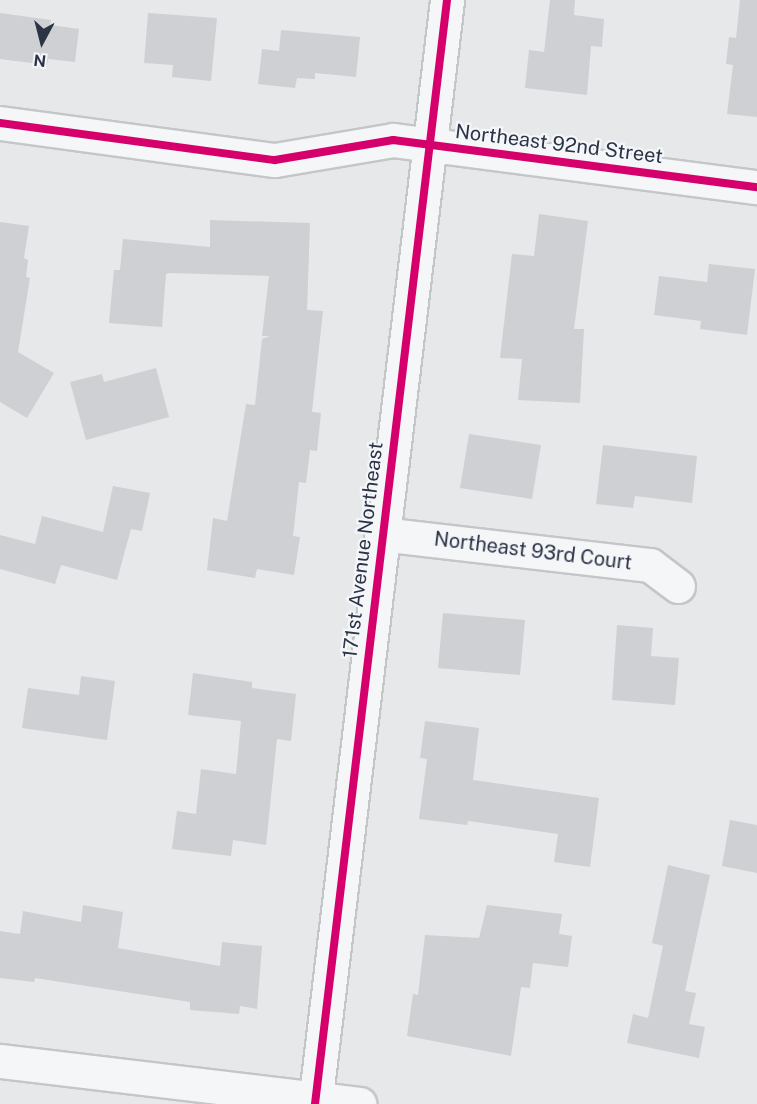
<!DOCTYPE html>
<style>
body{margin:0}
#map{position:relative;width:757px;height:1104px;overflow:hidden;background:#e6e8ea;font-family:"Public Sans",sans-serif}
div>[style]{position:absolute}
.building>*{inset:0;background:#ced0d3}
.roads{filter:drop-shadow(2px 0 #c4c6c8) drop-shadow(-2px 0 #c4c6c8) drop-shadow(0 2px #c4c6c8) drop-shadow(0 -2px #c4c6c8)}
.minor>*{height:33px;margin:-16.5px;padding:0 16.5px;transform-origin:16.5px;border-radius:16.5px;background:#f5f6f7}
.cycleway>*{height:8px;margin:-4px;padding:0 4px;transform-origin:4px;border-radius:4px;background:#d6006c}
span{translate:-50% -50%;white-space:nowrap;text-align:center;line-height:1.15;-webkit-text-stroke:4.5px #f4f6f9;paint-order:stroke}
.street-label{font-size:20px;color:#2b3445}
.north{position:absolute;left:12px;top:12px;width:60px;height:60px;-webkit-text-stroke:4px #f4f6f9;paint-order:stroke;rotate:187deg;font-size:16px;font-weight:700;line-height:24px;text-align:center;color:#2b3445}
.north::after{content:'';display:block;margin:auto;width:21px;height:27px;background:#2b3445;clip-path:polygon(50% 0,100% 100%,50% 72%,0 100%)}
</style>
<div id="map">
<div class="building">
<div style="clip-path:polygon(550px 0,575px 0,574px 15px,604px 19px,602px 47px,591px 46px,587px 95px,525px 88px,529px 50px,544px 52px)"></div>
<div style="clip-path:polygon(740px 0,757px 0,757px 117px,727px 114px,733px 65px,726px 64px,729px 37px,736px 38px)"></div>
<div style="clip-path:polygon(0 13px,51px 20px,50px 25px,79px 29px,75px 62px,48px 59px,47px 65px,0 59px)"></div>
<div style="clip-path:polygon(148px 13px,217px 18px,211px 81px,172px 77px,173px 65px,144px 63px)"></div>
<div style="clip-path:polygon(281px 30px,360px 37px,356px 77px,315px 73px,315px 79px,297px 78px,295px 88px,258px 84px,262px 49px,279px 51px)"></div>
<div style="clip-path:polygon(539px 214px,588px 221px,574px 329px,584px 329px,580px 403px,518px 400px,522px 359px,500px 358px,512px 254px,534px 256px)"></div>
<div style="clip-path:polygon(210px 220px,310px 223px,307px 310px,323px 311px,312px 412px,321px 413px,317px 451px,310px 450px,306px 483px,299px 482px,293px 536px,300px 537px,294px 575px,257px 569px,255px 578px,207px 570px,213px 518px,227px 521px,246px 404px,255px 405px,262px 339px,270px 336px,262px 336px,269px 276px,170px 273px,166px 274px,162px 327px,109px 323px,114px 270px,120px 270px,123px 239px,210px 247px)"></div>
<div style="clip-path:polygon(0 222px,29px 226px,24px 258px,28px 260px,26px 277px,30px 278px,18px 352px,54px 373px,27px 418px,0 402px)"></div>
<div style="clip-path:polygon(709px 264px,755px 269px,747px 335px,700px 329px,701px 321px,654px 315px,659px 276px,707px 282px)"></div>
<div style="clip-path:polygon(156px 368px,169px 417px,86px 440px,70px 382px,102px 374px,104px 382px)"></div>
<div style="clip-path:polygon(469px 434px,541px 445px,532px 499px,460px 488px)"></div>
<div style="clip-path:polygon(603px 445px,697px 456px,692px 503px,635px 496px,633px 508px,596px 504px)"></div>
<div style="clip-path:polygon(113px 486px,150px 493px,142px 531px,131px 529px,117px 580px,61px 565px,55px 584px,0 569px,0 535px,35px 544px,42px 516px,103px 532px)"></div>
<div style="clip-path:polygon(443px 613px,525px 620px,520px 675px,438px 668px)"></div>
<div style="clip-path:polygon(617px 625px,653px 628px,651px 656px,679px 658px,675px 705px,612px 700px)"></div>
<div style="clip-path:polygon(193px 673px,252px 682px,252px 688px,296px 694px,291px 741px,277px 739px,266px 845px,233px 840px,231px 856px,172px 849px,177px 811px,196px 814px,201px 769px,236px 774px,241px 721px,188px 715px)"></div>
<div style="clip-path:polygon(81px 676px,115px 681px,107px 740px,22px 728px,28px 688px,79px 695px)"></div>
<div style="clip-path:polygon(425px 721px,479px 728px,473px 780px,599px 798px,590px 867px,554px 862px,558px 834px,468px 821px,467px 825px,419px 819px,427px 759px,420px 758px)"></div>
<div style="clip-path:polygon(730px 820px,757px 825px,757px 873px,722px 866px)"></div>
<div style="clip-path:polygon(668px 865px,710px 875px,685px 991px,696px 993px,689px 1024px,705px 1027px,699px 1058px,627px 1043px,633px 1014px,648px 1018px,663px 946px,652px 943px)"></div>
<div style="clip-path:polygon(83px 905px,123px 912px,118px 948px,220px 966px,222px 942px,262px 946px,257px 1009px,240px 1006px,239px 1014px,190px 1010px,190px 1002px,35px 978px,34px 982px,0 978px,0 931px,20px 934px,23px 911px,81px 922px)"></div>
<div style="clip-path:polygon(487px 905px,562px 914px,559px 934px,572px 936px,568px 967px,533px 963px,530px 988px,521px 987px,511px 1056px,407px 1036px,413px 994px,418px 995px,425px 935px,479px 938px)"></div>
</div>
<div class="roads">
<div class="minor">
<div style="left:0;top:123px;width:277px;rotate:7.7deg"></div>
<div style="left:275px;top:160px;width:120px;rotate:-9.6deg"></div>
<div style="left:393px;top:140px;width:367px;rotate:7.4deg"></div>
<div style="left:381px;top:534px;width:271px;rotate:6.6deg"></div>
<div style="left:650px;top:565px;width:35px;rotate:37deg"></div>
<div style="left:0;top:1061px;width:362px;rotate:6.8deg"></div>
<div style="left:315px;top:1104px;width:1112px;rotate:-83.18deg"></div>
</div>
</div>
<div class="cycleway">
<div style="left:0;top:123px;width:277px;rotate:7.7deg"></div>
<div style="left:275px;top:160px;width:120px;rotate:-9.6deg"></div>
<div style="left:393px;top:140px;width:367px;rotate:7.4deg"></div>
<div style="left:315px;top:1104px;width:1112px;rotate:-83.18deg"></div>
</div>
<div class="street-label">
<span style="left:559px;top:144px;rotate:7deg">Northeast 92nd Street</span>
<span style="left:363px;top:550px;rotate:-83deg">171st Avenue Northeast</span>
<span style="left:533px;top:551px;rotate:7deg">Northeast 93rd Court</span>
</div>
<div class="north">N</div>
</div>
